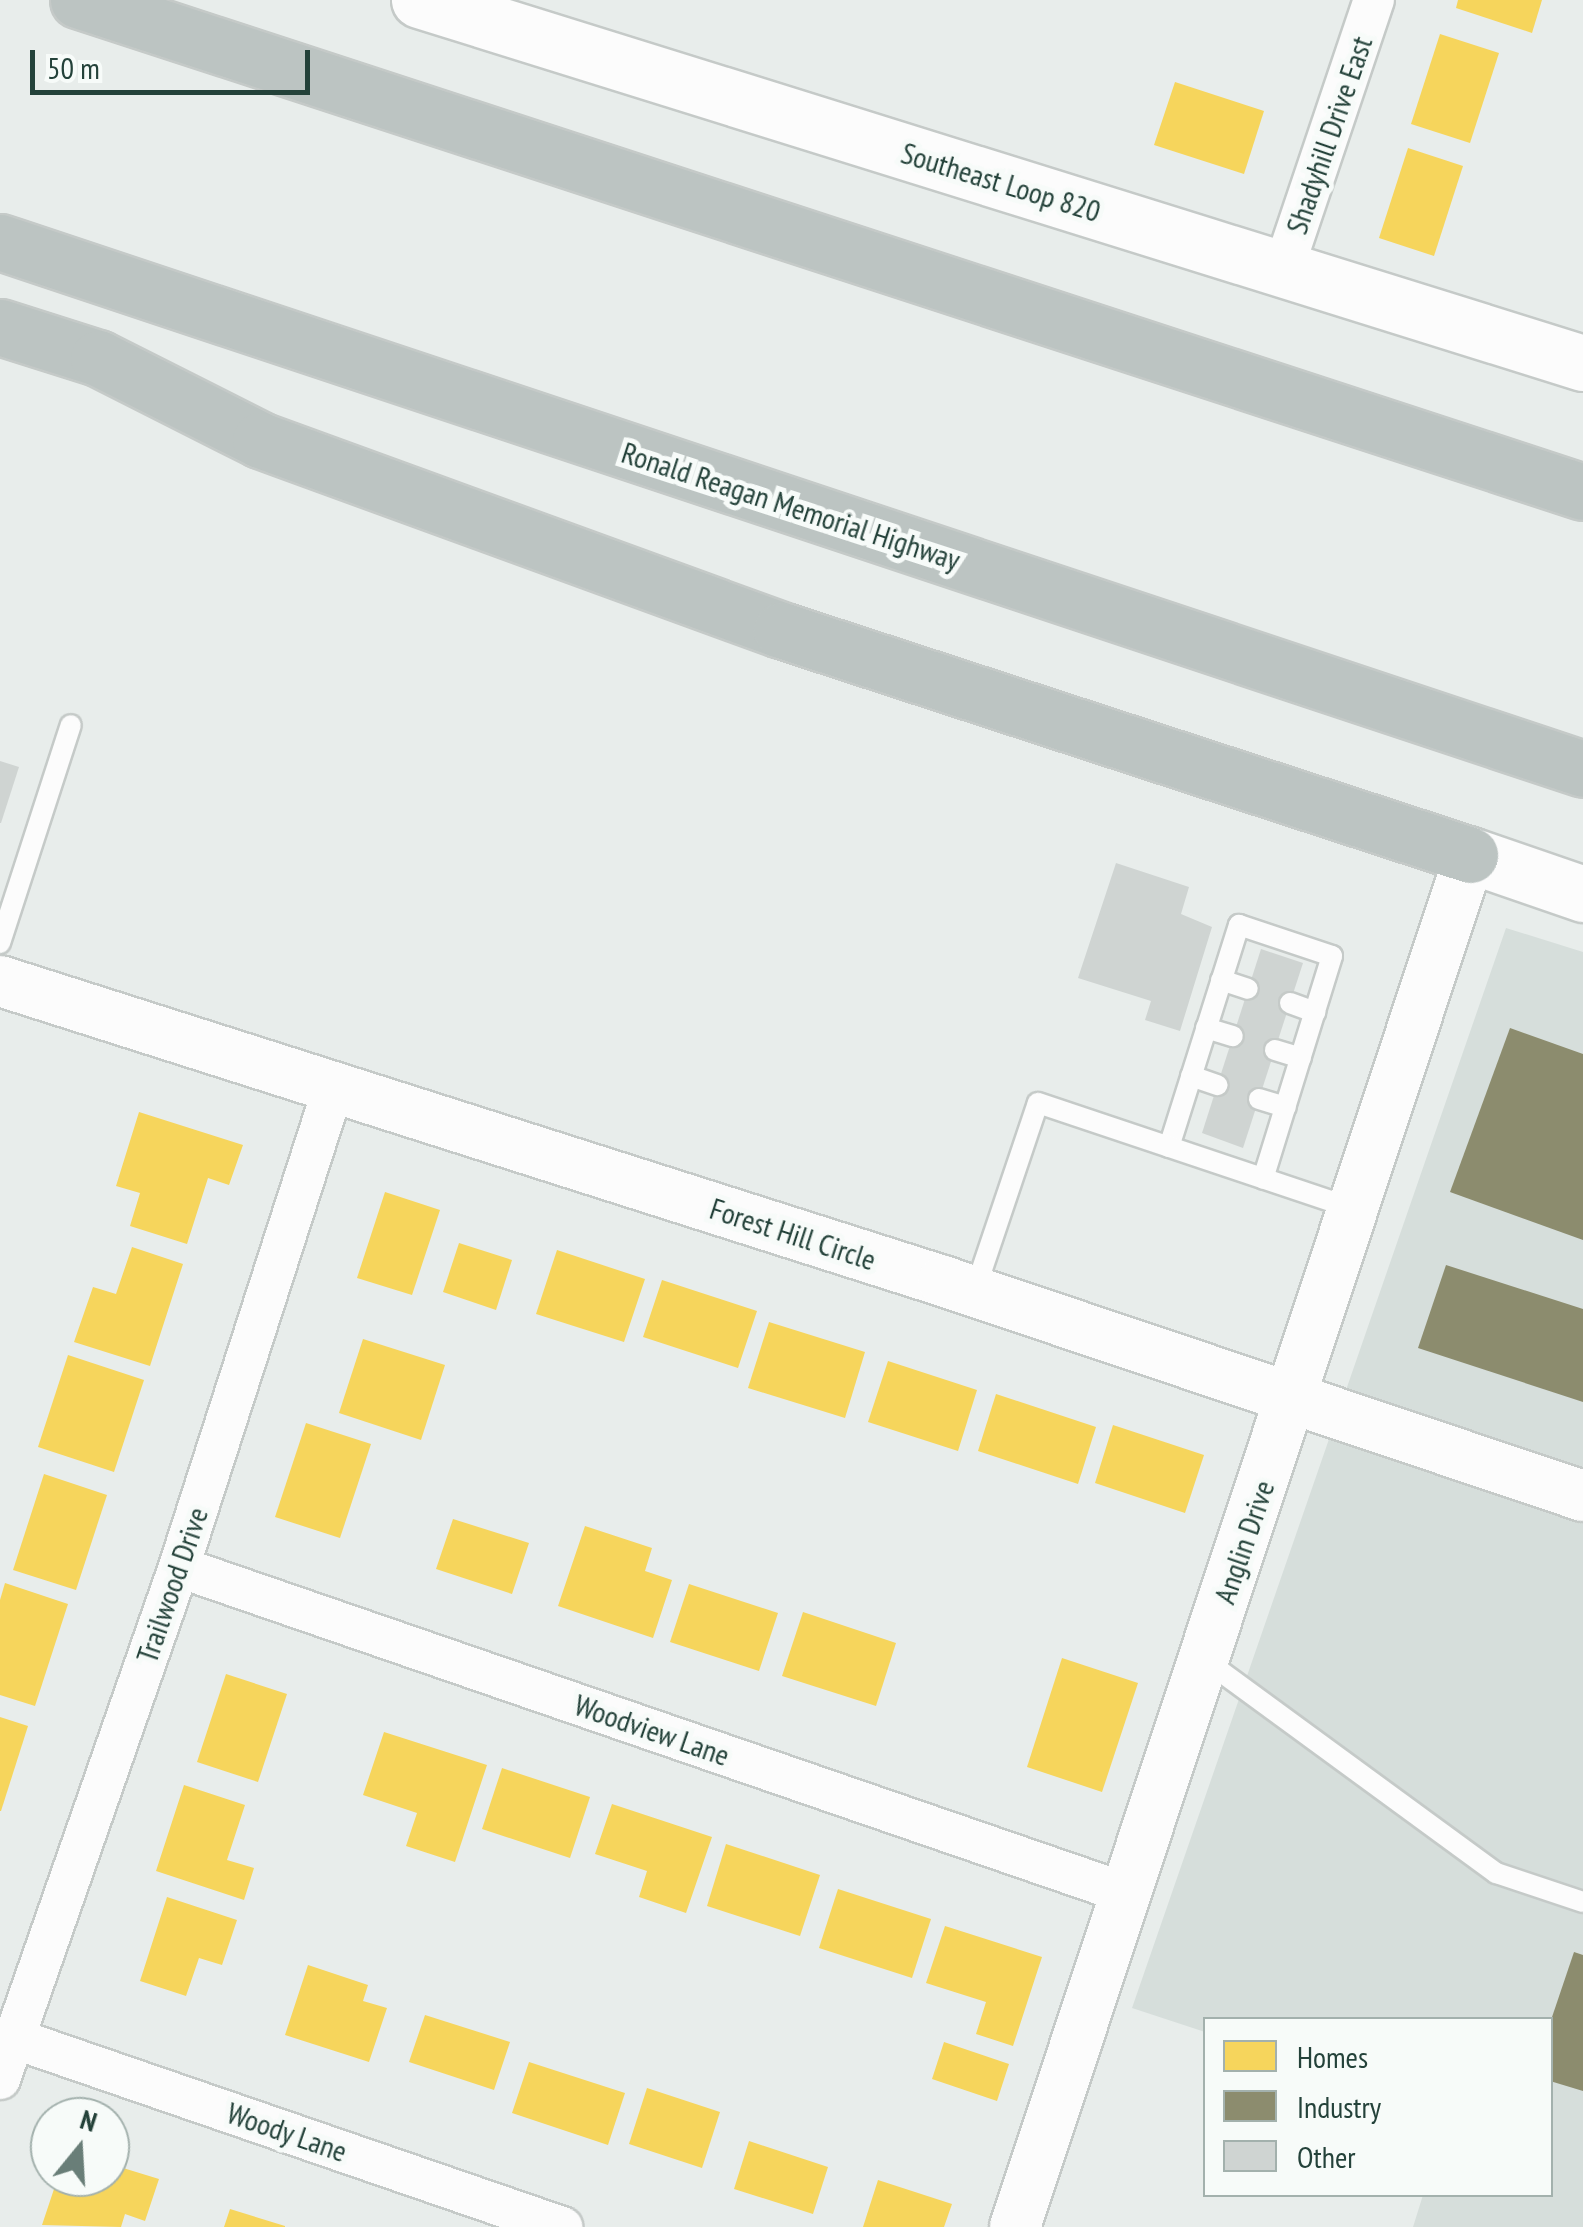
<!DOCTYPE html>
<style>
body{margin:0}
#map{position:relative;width:1583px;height:2227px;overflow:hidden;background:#e8edeb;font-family:"PT Sans Narrow",sans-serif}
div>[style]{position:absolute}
.built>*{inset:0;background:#d6dedb}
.homes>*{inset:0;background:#f6d55c}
.industry>*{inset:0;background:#8c8c6e}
.building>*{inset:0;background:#cfd4d2}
.roads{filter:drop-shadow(2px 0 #c5cac8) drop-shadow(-2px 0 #c5cac8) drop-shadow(0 2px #c5cac8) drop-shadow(0 -2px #c5cac8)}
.service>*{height:20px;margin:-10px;padding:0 10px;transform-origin:10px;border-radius:10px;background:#fcfcfc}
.minor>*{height:40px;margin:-20px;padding:0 20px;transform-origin:20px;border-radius:20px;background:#fcfcfc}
.tertiary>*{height:50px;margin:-25px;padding:0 25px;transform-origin:25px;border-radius:25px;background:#fcfcfc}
.secondary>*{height:55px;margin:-27.5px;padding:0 27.5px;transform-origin:27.5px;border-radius:27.5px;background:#fcfcfc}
.motorway>*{height:55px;margin:-27.5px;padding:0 27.5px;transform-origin:27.5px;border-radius:27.5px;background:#bcc4c2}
span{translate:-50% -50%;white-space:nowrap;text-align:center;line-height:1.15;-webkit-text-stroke:10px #f7fbf9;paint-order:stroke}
.street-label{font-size:30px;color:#24423a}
.legend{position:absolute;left:1203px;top:2017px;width:350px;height:180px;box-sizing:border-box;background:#f7fbf9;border:2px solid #a3b1ad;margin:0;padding:12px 18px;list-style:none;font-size:30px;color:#24423a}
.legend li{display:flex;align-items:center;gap:20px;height:50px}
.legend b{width:50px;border:2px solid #a3b1ad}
.north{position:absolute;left:30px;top:2097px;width:100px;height:100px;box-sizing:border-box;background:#f7fbf9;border:2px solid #a3b1ad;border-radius:50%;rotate:18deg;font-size:28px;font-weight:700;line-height:40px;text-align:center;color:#24423a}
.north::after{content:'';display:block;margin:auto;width:35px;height:45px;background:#697e78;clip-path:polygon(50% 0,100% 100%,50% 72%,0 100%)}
.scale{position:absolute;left:30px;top:50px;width:280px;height:45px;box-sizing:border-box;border:5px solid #24423a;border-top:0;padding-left:12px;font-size:30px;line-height:35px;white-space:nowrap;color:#24423a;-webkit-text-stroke:8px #f7fbf9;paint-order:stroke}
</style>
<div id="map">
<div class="built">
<div style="clip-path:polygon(1506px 928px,1583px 952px,1583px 2227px,1413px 2227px,1423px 2195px,1550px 2194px,1550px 2020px,1206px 2020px,1205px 2032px,1132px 2008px)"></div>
</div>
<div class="homes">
<div style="clip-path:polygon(1458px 0,1542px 0,1532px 33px,1456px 8px)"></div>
<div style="clip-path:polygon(1440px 34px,1499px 53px,1470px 143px,1411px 124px)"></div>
<div style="clip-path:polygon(1175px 82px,1264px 111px,1244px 174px,1154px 145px)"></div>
<div style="clip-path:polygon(1408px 148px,1463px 166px,1434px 256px,1379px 238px)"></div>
<div style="clip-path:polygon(139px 1112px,243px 1145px,229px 1185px,208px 1178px,187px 1244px,130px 1226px,140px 1193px,116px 1186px)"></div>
<div style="clip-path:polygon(385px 1192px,440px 1210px,412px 1295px,357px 1278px)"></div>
<div style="clip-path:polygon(459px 1243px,512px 1260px,496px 1310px,443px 1292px)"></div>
<div style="clip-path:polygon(132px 1247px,183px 1264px,150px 1366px,74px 1342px,93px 1287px,116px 1294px)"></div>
<div style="clip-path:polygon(557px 1250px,645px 1279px,624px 1342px,536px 1314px)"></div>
<div style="clip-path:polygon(662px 1280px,757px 1311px,738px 1368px,643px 1337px)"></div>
<div style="clip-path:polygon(769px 1322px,865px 1352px,845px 1418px,748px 1388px)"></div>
<div style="clip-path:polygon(363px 1339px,445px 1365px,421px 1440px,339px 1413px)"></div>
<div style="clip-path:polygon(68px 1355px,144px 1380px,114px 1472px,38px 1447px)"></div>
<div style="clip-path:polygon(888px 1361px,977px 1390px,958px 1451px,868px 1422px)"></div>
<div style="clip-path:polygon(996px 1394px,1096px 1427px,1078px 1484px,978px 1451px)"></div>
<div style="clip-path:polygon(306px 1423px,371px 1444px,340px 1538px,275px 1517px)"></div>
<div style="clip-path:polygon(1113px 1425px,1204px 1455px,1185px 1513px,1095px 1483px)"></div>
<div style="clip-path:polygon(44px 1474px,107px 1495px,76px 1590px,13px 1570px)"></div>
<div style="clip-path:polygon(453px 1519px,529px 1543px,512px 1594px,436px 1569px)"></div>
<div style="clip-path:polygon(585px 1526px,652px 1548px,645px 1571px,672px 1580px,653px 1638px,558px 1606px)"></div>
<div style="clip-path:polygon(5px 1583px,68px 1604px,35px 1706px,0 1695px,0 1600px)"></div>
<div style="clip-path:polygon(689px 1584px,778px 1613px,759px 1671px,670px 1642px)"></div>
<div style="clip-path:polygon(803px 1612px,896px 1643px,876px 1706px,782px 1676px)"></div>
<div style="clip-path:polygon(1062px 1658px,1138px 1683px,1102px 1792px,1027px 1767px)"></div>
<div style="clip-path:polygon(226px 1674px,287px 1694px,258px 1782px,197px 1762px)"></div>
<div style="clip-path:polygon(0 1717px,28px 1726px,1px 1811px,0 1811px)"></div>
<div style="clip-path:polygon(384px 1732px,487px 1765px,455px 1862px,406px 1846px,417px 1813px,363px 1795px)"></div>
<div style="clip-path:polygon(502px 1768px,590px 1797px,570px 1858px,482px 1829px)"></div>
<div style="clip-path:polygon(184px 1785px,245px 1805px,227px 1860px,254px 1868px,244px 1900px,156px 1871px)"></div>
<div style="clip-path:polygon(612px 1804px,712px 1837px,686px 1913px,639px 1897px,647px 1871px,595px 1854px)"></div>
<div style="clip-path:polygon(726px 1844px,820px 1875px,800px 1936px,707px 1906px)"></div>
<div style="clip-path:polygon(838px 1889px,931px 1919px,912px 1978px,819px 1948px)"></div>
<div style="clip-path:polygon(167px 1897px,237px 1920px,222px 1965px,199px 1958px,186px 1996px,140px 1981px)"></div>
<div style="clip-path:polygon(945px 1926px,1042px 1957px,1013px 2046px,976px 2034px,986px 2002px,926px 1983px)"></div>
<div style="clip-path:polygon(308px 1965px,368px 1985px,363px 2001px,387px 2008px,369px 2062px,285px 2035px)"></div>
<div style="clip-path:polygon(425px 2015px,510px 2042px,494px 2090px,409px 2062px)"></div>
<div style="clip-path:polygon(944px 2042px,1009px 2064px,997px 2101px,932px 2079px)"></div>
<div style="clip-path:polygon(529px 2062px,625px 2093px,608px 2145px,512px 2113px)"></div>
<div style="clip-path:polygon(647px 2088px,720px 2112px,702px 2168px,629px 2144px)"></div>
<div style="clip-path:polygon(749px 2141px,828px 2167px,813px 2214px,734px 2189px)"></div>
<div style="clip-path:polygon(110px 2164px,159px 2179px,145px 2221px,125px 2214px,121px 2227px,42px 2225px,58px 2177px,110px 2177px)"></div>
<div style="clip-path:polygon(878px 2180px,952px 2204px,944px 2227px,863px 2227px)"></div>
<div style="clip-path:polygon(230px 2209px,285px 2226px,285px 2227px,224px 2227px)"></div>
</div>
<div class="industry">
<div style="clip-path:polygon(1510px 1028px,1583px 1054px,1583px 1240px,1450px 1192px)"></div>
<div style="clip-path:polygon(1446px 1265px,1583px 1309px,1583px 1402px,1418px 1348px)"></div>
<div style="clip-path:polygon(1574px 1952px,1583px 1955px,1583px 2091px,1550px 2081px,1550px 2023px)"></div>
</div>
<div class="building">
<div style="clip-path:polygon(0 761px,19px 767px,1px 823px,0 823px)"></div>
<div style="clip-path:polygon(1116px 863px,1189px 887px,1181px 914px,1212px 927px,1180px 1031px,1145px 1020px,1151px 1001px,1078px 978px)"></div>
<div style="clip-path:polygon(1261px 949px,1303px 963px,1243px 1148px,1202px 1133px)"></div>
</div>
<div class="roads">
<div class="service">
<div style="left:0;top:943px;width:229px;rotate:-72deg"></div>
<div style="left:1221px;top:980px;width:28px;rotate:18deg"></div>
<div style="left:1290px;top:1003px;width:27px;rotate:20deg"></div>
<div style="left:1206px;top:1028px;width:28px;rotate:17deg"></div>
<div style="left:1275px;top:1050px;width:27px;rotate:17deg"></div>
<div style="left:1191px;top:1076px;width:28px;rotate:19deg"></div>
<div style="left:1259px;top:1099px;width:28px;rotate:17deg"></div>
<div style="left:1169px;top:1147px;width:233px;rotate:-72.5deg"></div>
<div style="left:1239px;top:925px;width:98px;rotate:18.4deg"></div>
<div style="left:1332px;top:956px;width:233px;rotate:107.2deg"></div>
<div style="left:975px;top:1290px;width:197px;rotate:-71.4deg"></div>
<div style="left:1038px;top:1103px;width:334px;rotate:18.5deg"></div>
<div style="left:1205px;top:1660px;width:361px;rotate:36.2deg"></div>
<div style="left:1496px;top:1873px;width:92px;rotate:18.4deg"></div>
</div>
<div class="minor">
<div style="left:1283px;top:270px;width:285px;rotate:-71.4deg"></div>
<div style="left:179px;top:1567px;width:1001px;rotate:19.01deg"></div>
<div style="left:13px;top:2038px;width:581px;rotate:19deg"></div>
<div style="left:0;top:2079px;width:542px;rotate:-70.73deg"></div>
<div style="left:179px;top:1567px;width:502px;rotate:-72.14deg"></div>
</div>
<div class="tertiary">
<div style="left:0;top:981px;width:990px;rotate:17.65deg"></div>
<div style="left:943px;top:1281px;width:675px;rotate:18.57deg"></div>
<div style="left:1015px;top:2227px;width:1445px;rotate:-71.65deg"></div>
</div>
<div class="secondary">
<div style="left:419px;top:0;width:1219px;rotate:17.32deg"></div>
<div style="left:1470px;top:855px;width:120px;rotate:19deg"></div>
</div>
<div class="motorway">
<div style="left:78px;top:0;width:1583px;rotate:18.1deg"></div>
<div style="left:0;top:242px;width:1668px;rotate:18.41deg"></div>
<div style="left:0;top:327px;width:103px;rotate:17.6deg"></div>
<div style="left:98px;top:358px;width:182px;rotate:26.8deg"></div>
<div style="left:260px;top:440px;width:555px;rotate:20.04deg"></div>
<div style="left:781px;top:630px;width:725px;rotate:18.08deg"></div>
</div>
</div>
<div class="street-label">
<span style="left:1329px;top:135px;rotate:-71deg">Shadyhill Drive East</span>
<span style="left:1001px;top:182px;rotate:17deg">Southeast Loop 820</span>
<span style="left:791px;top:506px;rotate:18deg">Ronald Reagan Memorial Highway</span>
<span style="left:793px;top:1234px;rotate:18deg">Forest Hill Circle</span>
<span style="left:1244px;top:1542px;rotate:-71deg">Anglin Drive</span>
<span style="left:172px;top:1585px;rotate:-71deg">Trailwood Drive</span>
<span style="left:652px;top:1730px;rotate:19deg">Woodview Lane</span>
<span style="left:287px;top:2132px;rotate:19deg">Woody Lane</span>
</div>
<ul class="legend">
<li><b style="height:28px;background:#f6d55c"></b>Homes</li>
<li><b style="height:28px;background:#8c8c6e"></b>Industry</li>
<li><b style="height:28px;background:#cfd4d2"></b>Other</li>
</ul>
<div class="north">N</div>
<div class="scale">50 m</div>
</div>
